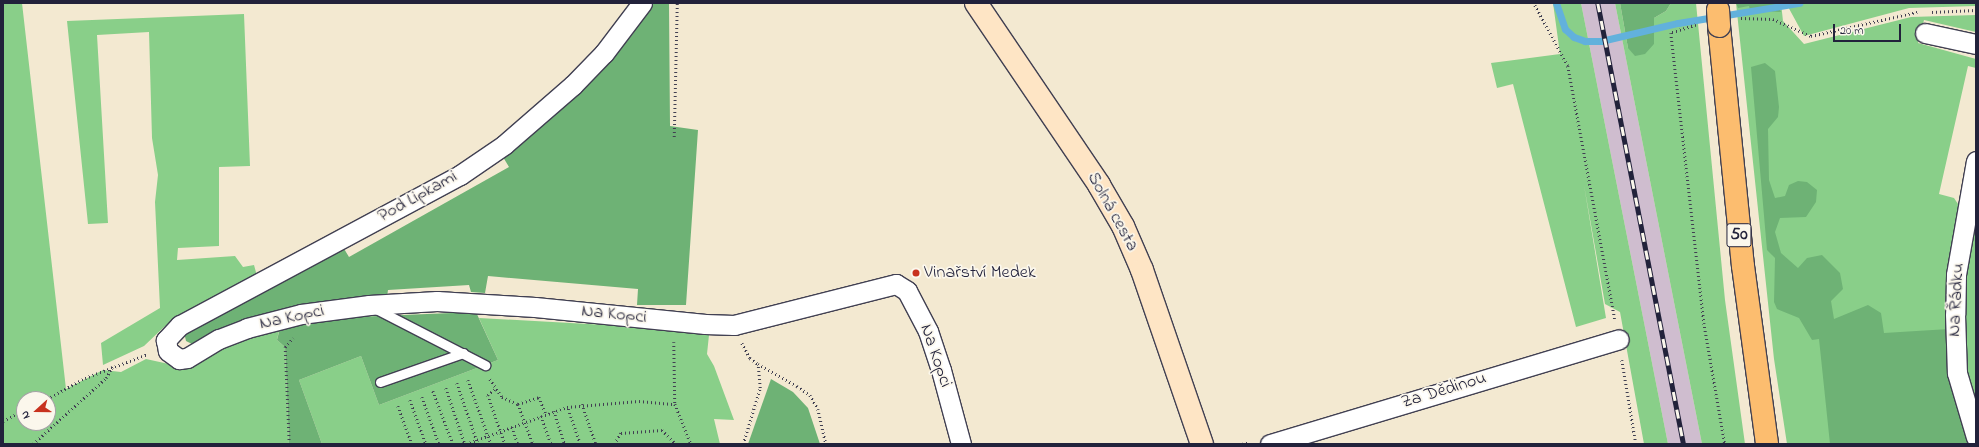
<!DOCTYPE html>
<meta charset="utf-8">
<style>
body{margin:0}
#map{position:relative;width:1979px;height:447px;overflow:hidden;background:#f3e9d1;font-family:"Indie Flower",sans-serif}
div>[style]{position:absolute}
.industrial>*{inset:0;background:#cfbdcf}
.green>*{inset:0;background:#89cf89}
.forest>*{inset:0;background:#6eb275}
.stream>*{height:7px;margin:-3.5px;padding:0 3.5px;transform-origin:3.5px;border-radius:3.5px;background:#62b1dc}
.path>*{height:2.5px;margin-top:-1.25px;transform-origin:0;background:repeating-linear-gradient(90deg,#414052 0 1px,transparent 0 4px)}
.roads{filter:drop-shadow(1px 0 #414052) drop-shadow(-1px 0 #414052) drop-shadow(0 1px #414052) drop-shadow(0 -1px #414052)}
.lane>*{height:9px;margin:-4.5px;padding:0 4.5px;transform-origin:4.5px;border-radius:4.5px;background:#fff}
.street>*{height:19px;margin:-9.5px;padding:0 9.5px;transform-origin:9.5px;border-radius:9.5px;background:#fff}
.secondary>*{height:22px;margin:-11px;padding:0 11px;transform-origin:11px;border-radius:11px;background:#fee5c5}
.primary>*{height:22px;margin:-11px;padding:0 11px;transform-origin:11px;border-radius:11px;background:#fcbd6f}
.rail>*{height:4.5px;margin-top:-2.25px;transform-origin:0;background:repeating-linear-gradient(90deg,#fbf7ec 0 9px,#22223b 0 18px);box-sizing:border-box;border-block:1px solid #22223b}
.bridges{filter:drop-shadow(1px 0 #414052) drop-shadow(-1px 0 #414052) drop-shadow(0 1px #414052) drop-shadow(0 -1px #414052)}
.primary-bridge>*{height:22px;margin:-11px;padding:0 11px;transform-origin:11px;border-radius:11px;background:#fcbd6f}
.dots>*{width:11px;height:11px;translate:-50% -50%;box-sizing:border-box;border:2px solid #fbf7ec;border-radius:50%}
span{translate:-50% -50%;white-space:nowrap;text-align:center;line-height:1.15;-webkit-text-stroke:3.5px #fbf7ec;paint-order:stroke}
.shield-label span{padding:1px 3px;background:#fbf7ec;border:1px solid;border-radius:3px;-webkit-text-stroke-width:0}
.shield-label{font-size:17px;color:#22223b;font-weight:700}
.street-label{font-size:18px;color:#22223b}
.poi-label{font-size:18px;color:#22223b}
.left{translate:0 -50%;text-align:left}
.frame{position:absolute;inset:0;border:4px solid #22223b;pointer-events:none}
.north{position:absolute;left:16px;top:391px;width:40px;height:40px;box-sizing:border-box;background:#fbf7ec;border:1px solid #a4a2a5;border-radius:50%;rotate:249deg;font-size:11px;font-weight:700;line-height:16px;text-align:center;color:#22223b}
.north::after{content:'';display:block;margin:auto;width:14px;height:18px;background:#c8321e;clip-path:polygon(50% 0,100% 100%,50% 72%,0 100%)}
.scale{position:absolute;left:1833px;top:24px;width:68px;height:18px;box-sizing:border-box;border:2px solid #22223b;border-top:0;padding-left:5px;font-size:12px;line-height:14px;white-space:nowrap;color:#22223b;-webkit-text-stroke:3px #fbf7ec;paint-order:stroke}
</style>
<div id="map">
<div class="industrial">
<div style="clip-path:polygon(1581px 3px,1615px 3px,1702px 444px,1668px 444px)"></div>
</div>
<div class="green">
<div style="clip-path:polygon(evenodd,3px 3px,22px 3px,66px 389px,103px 370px,121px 372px,146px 359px,178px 366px,212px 348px,280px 326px,277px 340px,285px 347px,289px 444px,3px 444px,3px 3px,24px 399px,48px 399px,48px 423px,24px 423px,24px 399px)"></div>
<div style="clip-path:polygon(1553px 3px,1581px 3px,1668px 444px,1644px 444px,1620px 312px,1605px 304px,1584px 185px,1606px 318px,1576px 327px,1513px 84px,1497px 88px,1491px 63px,1560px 54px)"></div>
<div style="clip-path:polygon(1615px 3px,1620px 3px,1628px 48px,1654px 44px,1654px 18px,1666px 11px,1671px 3px,1696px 3px,1725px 300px,1745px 444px,1702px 444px)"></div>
<div style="clip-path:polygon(1736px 3px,1781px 3px,1783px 21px,1804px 44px,1911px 17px,1976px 15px,1976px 32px,1924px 20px,1918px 43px,1976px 59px,1976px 68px,1968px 66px,1939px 194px,1954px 198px,1960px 207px,1949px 329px,1875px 444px,1787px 444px,1774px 359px)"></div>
<div style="clip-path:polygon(1786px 3px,1976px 3px,1976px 6px,1909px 8px,1804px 36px)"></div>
<div style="clip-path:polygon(244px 14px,250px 166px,219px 167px,219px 246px,178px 248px,177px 260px,235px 256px,243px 267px,254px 265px,257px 276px,164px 327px,144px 346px,103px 365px,101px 343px,160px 308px,155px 202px,158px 175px,152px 138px,149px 32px,97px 35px,108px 223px,88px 224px,67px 21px)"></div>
<div style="clip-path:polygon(1976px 191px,1976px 417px,1968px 397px,1960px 325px,1963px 277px)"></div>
<div style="clip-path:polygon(479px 318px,606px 325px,709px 335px,707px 354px,714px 366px,734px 420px,714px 419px,720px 444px,322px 444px,299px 380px,361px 356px,379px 405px,498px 360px)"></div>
</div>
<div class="forest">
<div style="clip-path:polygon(652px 3px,669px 3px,670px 126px,698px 130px,686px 305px,637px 305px,638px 289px,488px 276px,485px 293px,471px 292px,469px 285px,388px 290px,387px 297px,192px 344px,186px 341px,184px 332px,343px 247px,349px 257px,509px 167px,503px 157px,588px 84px,632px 35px)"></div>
<div style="clip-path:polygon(1620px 3px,1671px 3px,1666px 11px,1654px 18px,1654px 44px,1645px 54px,1635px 56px,1628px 48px)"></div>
<div style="clip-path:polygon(1736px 3px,1777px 3px,1781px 12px,1750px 10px,1749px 6px,1738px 8px)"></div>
<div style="clip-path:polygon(1765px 63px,1775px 71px,1779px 107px,1778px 117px,1768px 129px,1769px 180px,1775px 198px,1785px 196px,1789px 185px,1798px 181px,1807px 182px,1817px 190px,1816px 202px,1806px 217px,1780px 218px,1775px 232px,1781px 253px,1798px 268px,1807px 258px,1822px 255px,1840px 273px,1843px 289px,1831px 301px,1834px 319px,1868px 305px,1881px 313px,1884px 333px,1949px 329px,1974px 444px,1830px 444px,1819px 339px,1812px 340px,1799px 318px,1777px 309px,1774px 302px,1775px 258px,1767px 250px,1751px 67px)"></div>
<div style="clip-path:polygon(476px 312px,498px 360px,379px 405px,361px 356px,299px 380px,322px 444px,289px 444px,285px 347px,277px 340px,281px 324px,305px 319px)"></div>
<div style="clip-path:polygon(771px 379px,793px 392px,808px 408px,820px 444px,748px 444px)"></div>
</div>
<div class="stream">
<div style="left:1556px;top:3px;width:28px;rotate:71deg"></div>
<div style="left:1565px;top:29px;width:12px;rotate:42deg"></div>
<div style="left:1574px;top:37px;width:12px;rotate:20deg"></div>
<div style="left:1585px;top:41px;width:16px"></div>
<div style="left:1601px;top:41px;width:79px;rotate:-13.2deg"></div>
<div style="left:1678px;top:23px;width:123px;rotate:-9.4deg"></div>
</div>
<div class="path">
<div style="left:1535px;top:5px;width:69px;rotate:61.6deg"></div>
<div style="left:1568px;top:66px;width:257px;rotate:79.5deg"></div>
<div style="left:1932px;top:12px;width:44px;rotate:-2.6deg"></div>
<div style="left:1741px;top:18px;width:32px;rotate:2deg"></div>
<div style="left:1773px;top:19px;width:42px;rotate:24.1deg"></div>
<div style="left:1811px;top:36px;width:109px;rotate:-12.8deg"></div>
<div style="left:1696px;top:25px;width:26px;rotate:162deg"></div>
<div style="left:1671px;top:33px;width:292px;rotate:83.5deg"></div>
<div style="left:1704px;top:323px;width:123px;rotate:80.2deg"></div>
<div style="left:674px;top:137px;width:134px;rotate:-88.7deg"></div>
<div style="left:674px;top:342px;width:62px;rotate:89.1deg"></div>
<div style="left:675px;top:404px;width:43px;rotate:68.2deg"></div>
<div style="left:742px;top:343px;width:17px;rotate:62deg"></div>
<div style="left:750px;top:358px;width:10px;rotate:37deg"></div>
<div style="left:758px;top:364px;width:45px;rotate:29.4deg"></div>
<div style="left:797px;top:386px;width:16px;rotate:35deg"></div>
<div style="left:810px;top:395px;width:16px;rotate:60deg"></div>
<div style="left:818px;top:409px;width:36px;rotate:77deg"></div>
<div style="left:1622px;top:360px;width:85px;rotate:80.5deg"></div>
<div style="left:490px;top:379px;width:22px;rotate:56deg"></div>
<div style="left:502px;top:397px;width:17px;rotate:24deg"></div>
<div style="left:518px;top:404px;width:43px;rotate:69.4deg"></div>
<div style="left:468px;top:380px;width:68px;rotate:70.2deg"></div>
<div style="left:457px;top:383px;width:65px;rotate:71deg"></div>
<div style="left:446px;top:388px;width:59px;rotate:71.3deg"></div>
<div style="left:495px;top:390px;width:9px;rotate:144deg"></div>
<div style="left:488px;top:395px;width:52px;rotate:70.9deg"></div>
<div style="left:433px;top:391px;width:57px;rotate:69.3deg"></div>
<div style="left:422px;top:397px;width:50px;rotate:70.1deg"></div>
<div style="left:47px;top:399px;width:43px;rotate:-28.9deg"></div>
<div style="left:85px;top:378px;width:67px;rotate:-20.9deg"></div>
<div style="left:410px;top:400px;width:47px;rotate:70deg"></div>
<div style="left:518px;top:404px;width:22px;rotate:-18deg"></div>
<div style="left:539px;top:397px;width:18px;rotate:68deg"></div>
<div style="left:582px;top:404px;width:42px;rotate:70.7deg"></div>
<div style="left:398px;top:406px;width:40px;rotate:69.8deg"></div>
<div style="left:554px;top:411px;width:35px;rotate:72deg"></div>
<div style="left:541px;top:416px;width:30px;rotate:70deg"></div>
<div style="left:3px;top:421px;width:24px;rotate:-28deg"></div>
<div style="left:512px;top:427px;width:18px;rotate:71deg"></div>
<div style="left:33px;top:444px;width:98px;rotate:-42.1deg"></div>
<div style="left:106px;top:378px;width:13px;rotate:-61deg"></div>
<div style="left:289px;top:444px;width:97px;rotate:-92.4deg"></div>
<div style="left:285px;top:347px;width:12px;rotate:-48deg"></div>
<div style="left:466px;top:444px;width:108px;rotate:-20.1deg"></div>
<div style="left:580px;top:444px;width:39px;rotate:-109deg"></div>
<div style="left:567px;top:407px;width:72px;rotate:-4.8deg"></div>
<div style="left:639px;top:401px;width:36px;rotate:5deg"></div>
<div style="left:614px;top:444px;width:13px;rotate:-58deg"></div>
<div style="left:621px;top:433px;width:41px;rotate:-4.2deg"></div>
<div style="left:662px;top:430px;width:20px;rotate:45deg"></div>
<div style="left:743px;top:444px;width:59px;rotate:-73.1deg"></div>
<div style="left:760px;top:388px;width:23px;rotate:-95deg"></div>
<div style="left:1242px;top:444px;width:8px;rotate:-14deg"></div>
</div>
<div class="roads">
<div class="lane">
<div style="left:376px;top:309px;width:123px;rotate:27.2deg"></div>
<div style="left:380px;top:382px;width:88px;rotate:-19.3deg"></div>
</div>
<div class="street">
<div style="left:642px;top:3px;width:63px;rotate:127.2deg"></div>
<div style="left:604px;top:53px;width:45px;rotate:134.1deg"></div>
<div style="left:573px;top:85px;width:91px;rotate:139deg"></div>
<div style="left:504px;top:145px;width:53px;rotate:145.7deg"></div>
<div style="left:460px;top:175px;width:318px;rotate:151.8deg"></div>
<div style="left:180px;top:325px;width:21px;rotate:133deg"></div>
<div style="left:166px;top:340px;width:11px;rotate:80deg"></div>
<div style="left:168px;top:351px;width:14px;rotate:36deg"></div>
<div style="left:179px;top:359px;width:8px;rotate:-7deg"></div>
<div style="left:187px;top:358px;width:37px;rotate:-31deg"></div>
<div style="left:219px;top:339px;width:30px;rotate:-21deg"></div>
<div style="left:247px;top:328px;width:56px;rotate:-14.5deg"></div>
<div style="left:301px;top:314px;width:69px;rotate:-7.5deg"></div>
<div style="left:369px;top:305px;width:68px;rotate:-3.4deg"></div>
<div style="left:437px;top:301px;width:98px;rotate:3.5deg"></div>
<div style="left:535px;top:307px;width:171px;rotate:5.7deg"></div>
<div style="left:705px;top:324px;width:29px;rotate:2deg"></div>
<div style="left:734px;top:325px;width:167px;rotate:-14.2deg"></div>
<div style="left:896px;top:284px;width:13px;rotate:32deg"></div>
<div style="left:907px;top:291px;width:45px;rotate:62.3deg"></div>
<div style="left:928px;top:331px;width:41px;rotate:71.6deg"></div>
<div style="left:941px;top:370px;width:77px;rotate:74.9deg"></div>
<div style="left:1925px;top:33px;width:52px;rotate:12.2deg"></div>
<div style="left:1976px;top:161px;width:116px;rotate:100deg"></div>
<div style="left:1956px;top:275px;width:39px;rotate:91deg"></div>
<div style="left:1955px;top:314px;width:59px;rotate:88.1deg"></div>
<div style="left:1957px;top:373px;width:67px;rotate:73.5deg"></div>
<div style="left:1270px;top:444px;width:364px;rotate:-16.7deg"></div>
</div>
<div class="secondary">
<div style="left:976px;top:3px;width:220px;rotate:55.9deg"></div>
<div style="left:1099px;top:185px;width:48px;rotate:59.7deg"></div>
<div style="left:1123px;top:226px;width:48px;rotate:66.6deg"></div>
<div style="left:1142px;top:270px;width:184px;rotate:71deg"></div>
</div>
<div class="primary">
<div style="left:1719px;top:26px;width:241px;rotate:84.3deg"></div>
<div style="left:1743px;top:266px;width:180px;rotate:82.3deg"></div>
</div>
</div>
<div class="rail">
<div style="left:1598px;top:3px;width:449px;rotate:79deg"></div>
</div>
<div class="bridges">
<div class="primary-bridge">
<div style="left:1718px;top:10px;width:16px;rotate:86deg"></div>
</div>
</div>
<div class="dots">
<div style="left:916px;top:273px;background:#c8321e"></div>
</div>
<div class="shield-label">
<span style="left:1739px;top:235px">50</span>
</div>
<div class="street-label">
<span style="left:418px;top:197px;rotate:-29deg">Pod Lipkami</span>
<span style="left:1112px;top:212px;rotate:61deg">Solná cesta</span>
<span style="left:1957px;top:300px;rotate:-87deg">Na Řádku</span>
<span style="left:614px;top:315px;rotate:6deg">Na Kopci</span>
<span style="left:292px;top:318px;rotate:-12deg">Na Kopci</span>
<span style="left:935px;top:356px;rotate:71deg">Na Kopci</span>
<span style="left:1444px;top:391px;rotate:-17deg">Za Dědinou</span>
</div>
<div class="poi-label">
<span class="left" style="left:924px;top:273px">Vinařství Medek</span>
</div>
<div class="frame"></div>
<div class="north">N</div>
<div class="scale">20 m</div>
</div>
